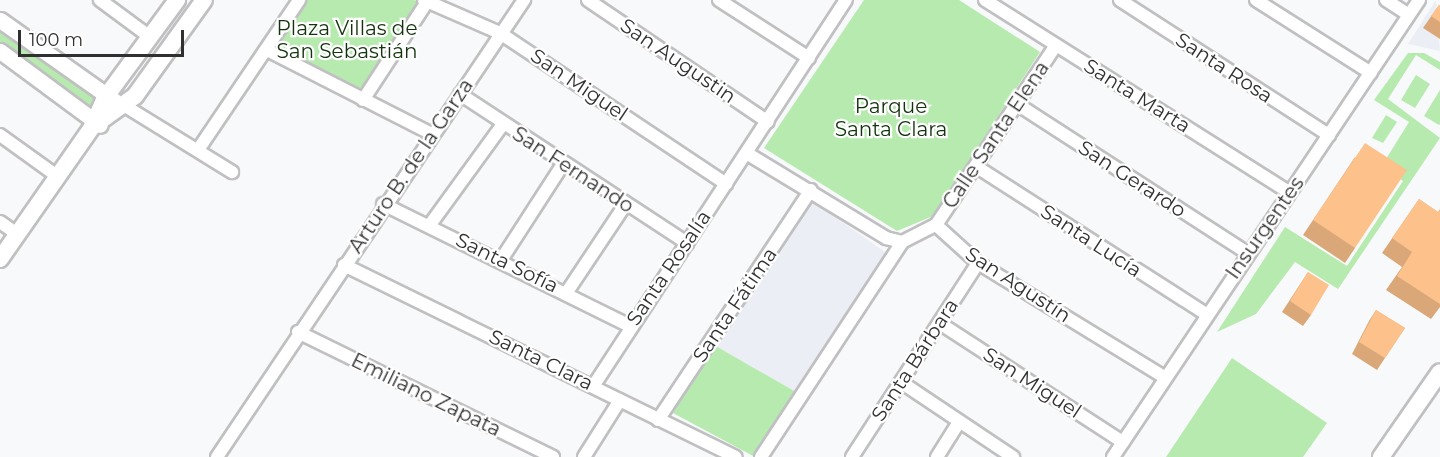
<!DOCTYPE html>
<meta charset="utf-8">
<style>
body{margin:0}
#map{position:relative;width:1440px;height:457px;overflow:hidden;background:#f8f9fa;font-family:Montserrat,sans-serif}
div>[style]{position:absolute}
.built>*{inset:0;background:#eceef6}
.green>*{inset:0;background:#b7eaae}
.roads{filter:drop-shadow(2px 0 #c0c0c2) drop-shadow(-2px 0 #c0c0c2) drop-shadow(0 2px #c0c0c2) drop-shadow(0 -2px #c0c0c2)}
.minor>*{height:12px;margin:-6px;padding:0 6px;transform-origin:6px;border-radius:6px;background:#fff}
.tertiary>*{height:15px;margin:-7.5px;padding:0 7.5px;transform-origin:7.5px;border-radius:7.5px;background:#fff}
.secondary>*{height:16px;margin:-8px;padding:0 8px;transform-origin:8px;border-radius:8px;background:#fff}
.wall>*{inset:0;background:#daa778}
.building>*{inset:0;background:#fdc28c}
span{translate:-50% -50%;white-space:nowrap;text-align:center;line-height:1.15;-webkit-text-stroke:4.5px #fff;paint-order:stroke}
.park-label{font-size:20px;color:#12340c}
.street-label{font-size:20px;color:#303030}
.scale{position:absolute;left:18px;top:30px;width:166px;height:27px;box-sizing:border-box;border:3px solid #303030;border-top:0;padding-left:8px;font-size:18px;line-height:21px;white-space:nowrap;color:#303030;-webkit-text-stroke:4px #fff;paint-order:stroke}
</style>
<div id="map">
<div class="built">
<div style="clip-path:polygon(1436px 0,1440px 51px,1408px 44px)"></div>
<div style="clip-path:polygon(808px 198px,891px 256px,796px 392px,714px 345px)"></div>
</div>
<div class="green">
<div style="clip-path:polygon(301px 0,414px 0,419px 2px,363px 94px,271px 47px)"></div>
<div style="clip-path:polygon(864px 0,959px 0,1040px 52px,933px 216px,897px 231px,764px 148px)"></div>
<div style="clip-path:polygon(0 28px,102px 102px,93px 112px,0 43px)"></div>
<div style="clip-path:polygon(1408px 53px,1424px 53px,1440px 62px,1440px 70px,1416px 55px,1388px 99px,1440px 138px,1338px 289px,1295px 262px,1256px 314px,1217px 332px,1285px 227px,1347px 266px,1403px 181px,1381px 167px,1409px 122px,1374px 100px)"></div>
<div style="clip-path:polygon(1416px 75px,1430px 84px,1415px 108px,1401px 100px)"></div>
<div style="clip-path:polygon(1440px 90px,1440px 124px,1439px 125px,1424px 116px)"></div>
<div style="clip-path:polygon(1386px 115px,1397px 122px,1383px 143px,1372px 138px)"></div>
<div style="clip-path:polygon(714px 345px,796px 392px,755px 457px,673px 413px)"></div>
<div style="clip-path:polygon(1232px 358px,1327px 423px,1303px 457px,1166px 457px)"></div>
</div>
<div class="roads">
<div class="minor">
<div style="left:100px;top:0;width:62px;rotate:36.5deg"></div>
<div style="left:424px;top:0;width:83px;rotate:23.5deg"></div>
<div style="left:500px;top:33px;width:272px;rotate:33.7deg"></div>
<div style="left:588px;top:0;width:217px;rotate:34.1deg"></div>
<div style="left:719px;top:0;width:107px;rotate:32.8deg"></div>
<div style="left:985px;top:0;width:360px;rotate:32.3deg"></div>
<div style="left:1120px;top:0;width:249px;rotate:32.9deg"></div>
<div style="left:1256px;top:0;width:136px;rotate:32.4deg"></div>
<div style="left:1386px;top:0;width:27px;rotate:33deg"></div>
<div style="left:267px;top:50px;width:185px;rotate:27deg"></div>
<div style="left:460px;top:94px;width:272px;rotate:33.3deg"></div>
<div style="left:363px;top:100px;width:117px;rotate:-56.9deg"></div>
<div style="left:1017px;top:104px;width:274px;rotate:32.9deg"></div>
<div style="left:125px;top:106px;width:126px;rotate:31.7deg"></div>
<div style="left:0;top:135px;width:70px;rotate:35.7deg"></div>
<div style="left:198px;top:150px;width:181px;rotate:-56deg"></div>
<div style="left:748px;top:154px;width:162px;rotate:31.3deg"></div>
<div style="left:886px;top:238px;width:16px;rotate:14deg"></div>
<div style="left:902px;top:242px;width:38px;rotate:-27deg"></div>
<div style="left:936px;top:225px;width:216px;rotate:-56.3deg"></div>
<div style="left:977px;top:167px;width:272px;rotate:32.7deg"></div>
<div style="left:383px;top:204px;width:275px;rotate:26.3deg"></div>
<div style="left:0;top:222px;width:21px;rotate:35deg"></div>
<div style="left:936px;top:225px;width:57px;rotate:42.1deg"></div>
<div style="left:978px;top:263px;width:218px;rotate:31.5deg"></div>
<div style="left:429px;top:226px;width:126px;rotate:-54deg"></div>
<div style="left:501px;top:260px;width:114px;rotate:-57.1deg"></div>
<div style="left:344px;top:265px;width:436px;rotate:26.1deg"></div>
<div style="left:567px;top:292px;width:105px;rotate:-56.3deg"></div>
<div style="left:941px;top:324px;width:217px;rotate:33deg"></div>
<div style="left:298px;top:332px;width:284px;rotate:26.1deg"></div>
<div style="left:901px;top:382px;width:135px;rotate:33.8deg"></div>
<div style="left:594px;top:385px;width:460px;rotate:-56.8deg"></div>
<div style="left:658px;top:420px;width:276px;rotate:-56.4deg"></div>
<div style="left:217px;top:457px;width:551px;rotate:-56.11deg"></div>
<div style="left:584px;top:457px;width:67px;rotate:-57.7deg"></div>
<div style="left:761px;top:457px;width:257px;rotate:-56.7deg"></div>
<div style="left:852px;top:457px;width:231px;rotate:-57deg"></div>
<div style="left:937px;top:457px;width:41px;rotate:-57.8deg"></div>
<div style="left:1113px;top:457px;width:550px;rotate:-56.19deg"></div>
</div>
<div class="tertiary">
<div style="left:0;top:20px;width:141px;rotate:35.2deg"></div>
<div style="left:0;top:51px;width:124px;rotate:36.5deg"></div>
</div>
<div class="secondary">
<div style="left:92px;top:127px;width:53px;rotate:-35.8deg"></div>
<div style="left:135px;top:96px;width:118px;rotate:-54.3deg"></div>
<div style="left:0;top:259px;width:161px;rotate:-55.1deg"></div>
<div style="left:92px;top:127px;width:32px;rotate:-66deg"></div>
<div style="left:105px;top:98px;width:122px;rotate:-53.7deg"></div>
<div style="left:1381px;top:457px;width:103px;rotate:-55.2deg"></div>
</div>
</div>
<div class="wall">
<div style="clip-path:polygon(1439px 5px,1440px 6px,1440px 39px,1423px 28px)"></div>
<div style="clip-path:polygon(1355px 157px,1355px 248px,1345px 263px,1303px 235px)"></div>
<div style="clip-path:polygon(1419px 199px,1438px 212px,1440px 209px,1440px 307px,1431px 319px,1386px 290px,1402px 267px,1382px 253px)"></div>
<div style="clip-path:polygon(1308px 272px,1311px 315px,1303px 326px,1282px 312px)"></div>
<div style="clip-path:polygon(1376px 310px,1405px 328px,1377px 370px,1352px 354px,1369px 321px)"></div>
</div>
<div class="building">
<div style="clip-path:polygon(1439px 5px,1440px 6px,1440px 22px,1431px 16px)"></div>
<div style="clip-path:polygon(1365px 143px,1407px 170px,1355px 248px,1313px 220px)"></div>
<div style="clip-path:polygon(1419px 199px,1438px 212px,1440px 210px,1440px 304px,1397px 276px,1412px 252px,1392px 238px)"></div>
<div style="clip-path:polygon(1308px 272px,1329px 285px,1311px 315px,1290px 301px)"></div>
<div style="clip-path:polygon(1376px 310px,1405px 328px,1385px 358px,1359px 342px)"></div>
</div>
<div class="park-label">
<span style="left:347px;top:40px">Plaza Villas de<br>San Sebastián</span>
<span style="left:891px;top:118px">Parque<br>Santa Clara</span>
</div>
<div class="street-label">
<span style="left:678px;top:61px;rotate:34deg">San Augustin</span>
<span style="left:1224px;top:68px;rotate:33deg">Santa Rosa</span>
<span style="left:579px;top:85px;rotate:34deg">San Miguel</span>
<span style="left:1137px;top:96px;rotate:32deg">Santa Marta</span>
<span style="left:996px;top:135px;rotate:-56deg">Calle Santa Elena</span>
<span style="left:411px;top:166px;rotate:-56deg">Arturo B. de la Garza</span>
<span style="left:573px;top:170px;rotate:33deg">San Fernando</span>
<span style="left:1132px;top:179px;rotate:33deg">San Gerardo</span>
<span style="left:1265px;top:228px;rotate:-55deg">Insurgentes</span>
<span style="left:1091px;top:241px;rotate:33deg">Santa Lucía</span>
<span style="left:507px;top:263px;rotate:26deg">Santa Sofía</span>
<span style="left:669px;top:268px;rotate:-56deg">Santa Rosalía</span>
<span style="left:1018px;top:285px;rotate:33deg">San Agustín</span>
<span style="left:735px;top:305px;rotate:-56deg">Santa Fátima</span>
<span style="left:541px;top:360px;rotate:26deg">Santa Clara</span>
<span style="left:915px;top:360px;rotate:-57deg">Santa Bárbara</span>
<span style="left:1032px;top:383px;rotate:33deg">San Miguel</span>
<span style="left:426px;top:395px;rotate:26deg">Emiliano Zapata</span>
</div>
<div class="scale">100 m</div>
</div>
